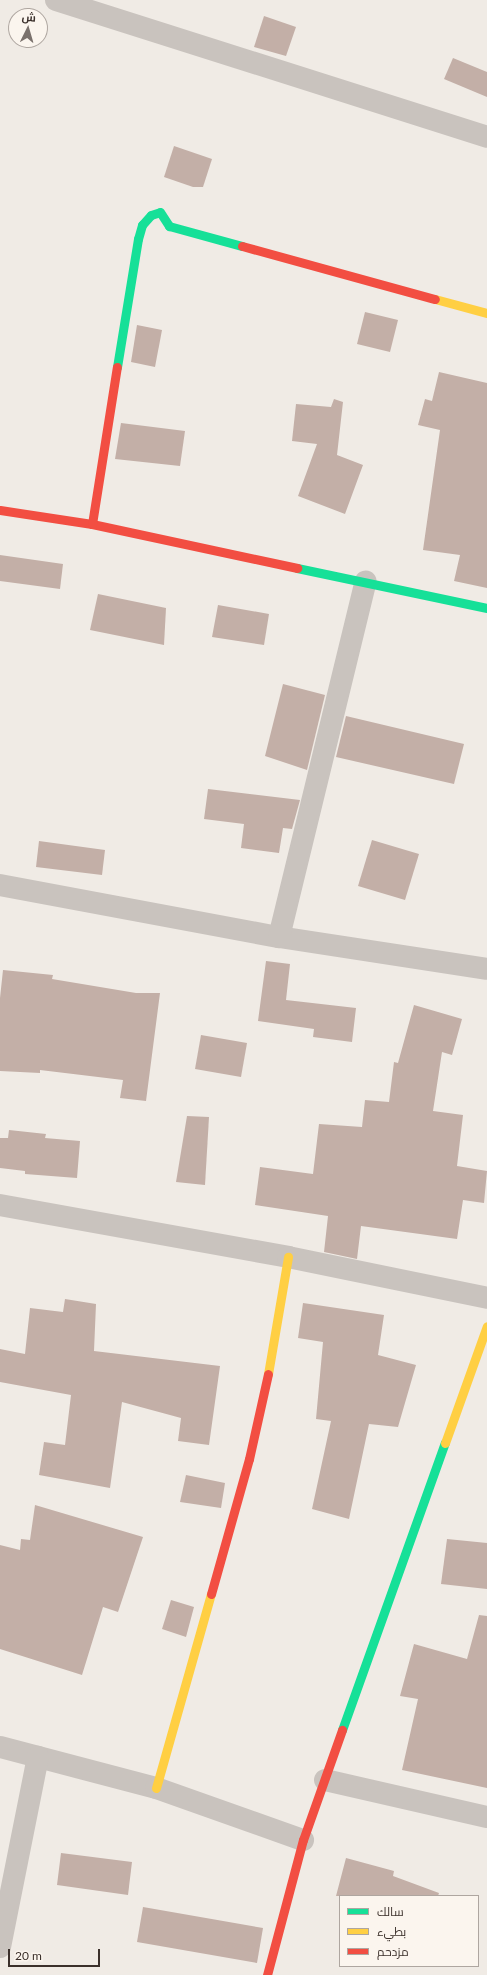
<!DOCTYPE html>
<meta charset="utf-8">
<style>
body{margin:0}
#map{position:relative;width:487px;height:1975px;overflow:hidden;background:#f0ebe5;font-family:Lato,Cairo,sans-serif}
div>[style]{position:absolute}
.building>*{inset:0;background:#c3afa7}
.street>*{height:22px;margin:-11px;padding:0 11px;transform-origin:11px;border-radius:11px;background:#c9c3be}
.fast>*{height:9px;margin:-4.5px;padding:0 4.5px;transform-origin:4.5px;border-radius:4.5px;background:#16e098}
.slow>*{height:9px;margin:-4.5px;padding:0 4.5px;transform-origin:4.5px;border-radius:4.5px;background:#ffcf43}
.jam>*{height:9px;margin:-4.5px;padding:0 4.5px;transform-origin:4.5px;border-radius:4.5px;background:#f24e42}
span{translate:-50% -50%;white-space:nowrap;text-align:center;line-height:1.15;-webkit-text-stroke:3px #fbf5ee;paint-order:stroke}
.legend{position:absolute;left:339px;top:1895px;width:140px;height:72px;box-sizing:border-box;background:#fbf5ee;border:1px solid #aea6a0;margin:0;padding:5px 7px;list-style:none;font-size:12px;color:#3b302b}
.legend li{display:flex;align-items:center;gap:8px;height:20px}
.legend b{width:20px;border:1px solid #aea6a0}
.north{position:absolute;left:8px;top:8px;width:40px;height:40px;box-sizing:border-box;background:#fbf5ee;border:1px solid #aea6a0;border-radius:50%;rotate:5deg;font-size:11px;font-weight:700;line-height:16px;text-align:center;color:#3b302b}
.north::after{content:'';display:block;margin:auto;width:14px;height:18px;background:#7a716c;clip-path:polygon(50% 0,100% 100%,50% 72%,0 100%)}
.scale{position:absolute;left:8px;top:1949px;width:92px;height:18px;box-sizing:border-box;border:2px solid #3b302b;border-top:0;padding-left:5px;font-size:12px;line-height:14px;white-space:nowrap;color:#3b302b;-webkit-text-stroke:3px #fbf5ee;paint-order:stroke}
</style>
<div id="map">
<div class="building">
<div style="clip-path:polygon(264px 16px,296px 27px,286px 56px,254px 47px)"></div>
<div style="clip-path:polygon(453px 58px,487px 72px,487px 97px,444px 79px)"></div>
<div style="clip-path:polygon(174px 146px,212px 159px,203px 187px,193px 187px,164px 177px)"></div>
<div style="clip-path:polygon(365px 312px,398px 320px,390px 352px,357px 344px)"></div>
<div style="clip-path:polygon(137px 325px,162px 330px,155px 367px,131px 362px)"></div>
<div style="clip-path:polygon(439px 372px,487px 383px,487px 588px,454px 581px,460px 555px,423px 550px,440px 430px,418px 425px,425px 399px,432px 401px)"></div>
<div style="clip-path:polygon(334px 399px,343px 402px,337px 455px,363px 465px,345px 514px,298px 496px,317px 444px,292px 441px,296px 404px,331px 407px)"></div>
<div style="clip-path:polygon(121px 423px,185px 431px,180px 466px,115px 459px)"></div>
<div style="clip-path:polygon(0 555px,63px 564px,60px 589px,0 581px)"></div>
<div style="clip-path:polygon(98px 594px,166px 608px,164px 645px,90px 630px)"></div>
<div style="clip-path:polygon(218px 605px,269px 614px,264px 645px,212px 637px)"></div>
<div style="clip-path:polygon(283px 684px,325px 695px,307px 770px,265px 756px)"></div>
<div style="clip-path:polygon(346px 716px,464px 744px,454px 784px,336px 757px)"></div>
<div style="clip-path:polygon(208px 789px,300px 800px,292px 829px,283px 828px,279px 853px,241px 848px,244px 824px,204px 819px)"></div>
<div style="clip-path:polygon(372px 840px,419px 854px,405px 900px,358px 886px)"></div>
<div style="clip-path:polygon(39px 841px,105px 850px,102px 875px,36px 867px)"></div>
<div style="clip-path:polygon(266px 961px,290px 964px,286px 1000px,356px 1008px,352px 1042px,313px 1037px,314px 1029px,258px 1021px)"></div>
<div style="clip-path:polygon(3px 970px,53px 975px,52px 979px,136px 993px,160px 993px,146px 1101px,120px 1098px,123px 1080px,40px 1070px,40px 1073px,0 1071px,0 998px)"></div>
<div style="clip-path:polygon(414px 1005px,462px 1019px,452px 1055px,442px 1052px,433px 1111px,463px 1115px,457px 1166px,487px 1171px,484px 1203px,463px 1200px,457px 1239px,361px 1226px,357px 1259px,324px 1252px,328px 1216px,255px 1205px,260px 1167px,313px 1174px,319px 1124px,362px 1127px,365px 1100px,389px 1102px,394px 1062px,398px 1063px)"></div>
<div style="clip-path:polygon(201px 1035px,247px 1043px,241px 1077px,195px 1069px)"></div>
<div style="clip-path:polygon(187px 1116px,209px 1117px,205px 1185px,176px 1182px)"></div>
<div style="clip-path:polygon(9px 1130px,46px 1134px,45px 1138px,80px 1141px,77px 1178px,25px 1174px,25px 1171px,0 1168px,0 1138px,8px 1138px)"></div>
<div style="clip-path:polygon(65px 1299px,96px 1304px,94px 1351px,220px 1366px,209px 1445px,178px 1441px,181px 1418px,122px 1402px,110px 1488px,39px 1475px,44px 1442px,65px 1445px,71px 1395px,0 1382px,0 1349px,25px 1354px,30px 1308px,63px 1312px)"></div>
<div style="clip-path:polygon(303px 1303px,384px 1315px,378px 1355px,416px 1365px,398px 1427px,369px 1424px,349px 1519px,312px 1509px,331px 1421px,316px 1419px,323px 1342px,298px 1338px)"></div>
<div style="clip-path:polygon(186px 1475px,225px 1483px,221px 1508px,180px 1502px)"></div>
<div style="clip-path:polygon(35px 1505px,143px 1537px,118px 1612px,103px 1607px,82px 1675px,0 1649px,0 1545px,20px 1550px,21px 1539px,30px 1540px)"></div>
<div style="clip-path:polygon(447px 1539px,487px 1543px,487px 1589px,441px 1584px)"></div>
<div style="clip-path:polygon(171px 1600px,194px 1607px,186px 1637px,162px 1629px)"></div>
<div style="clip-path:polygon(479px 1615px,487px 1616px,487px 1788px,402px 1770px,418px 1699px,400px 1696px,414px 1644px,467px 1659px)"></div>
<div style="clip-path:polygon(61px 1853px,132px 1862px,128px 1895px,57px 1885px)"></div>
<div style="clip-path:polygon(346px 1858px,394px 1871px,393px 1876px,439px 1893px,438px 1896px,336px 1896px)"></div>
<div style="clip-path:polygon(143px 1907px,263px 1928px,257px 1963px,137px 1942px)"></div>
</div>
<div class="street">
<div style="left:56px;top:0;width:452px;rotate:17.6deg"></div>
<div style="left:0;top:885px;width:284px;rotate:10.6deg"></div>
<div style="left:279px;top:937px;width:210px;rotate:8.7deg"></div>
<div style="left:279px;top:937px;width:366px;rotate:-76.3deg"></div>
<div style="left:0;top:1205px;width:293px;rotate:10.2deg"></div>
<div style="left:288px;top:1257px;width:203px;rotate:11.6deg"></div>
<div style="left:0;top:1747px;width:161px;rotate:14.7deg"></div>
<div style="left:156px;top:1788px;width:156px;rotate:19.5deg"></div>
<div style="left:325px;top:1780px;width:166px;rotate:12.9deg"></div>
<div style="left:0;top:1947px;width:194px;rotate:-78.7deg"></div>
</div>
<div class="fast">
<div style="left:117px;top:367px;width:130px;rotate:-80.7deg"></div>
<div style="left:138px;top:239px;width:15px;rotate:-74deg"></div>
<div style="left:142px;top:225px;width:13px;rotate:-48deg"></div>
<div style="left:151px;top:215px;width:9px;rotate:-18deg"></div>
<div style="left:160px;top:212px;width:17px;rotate:57deg"></div>
<div style="left:169px;top:226px;width:76px;rotate:15.3deg"></div>
<div style="left:297px;top:568px;width:194px;rotate:11.9deg"></div>
<div style="left:342px;top:1730px;width:305px;rotate:-70.3deg"></div>
</div>
<div class="slow">
<div style="left:435px;top:299px;width:54px;rotate:15.1deg"></div>
<div style="left:268px;top:1374px;width:119px;rotate:-80.3deg"></div>
<div style="left:445px;top:1443px;width:124px;rotate:-70.3deg"></div>
<div style="left:156px;top:1788px;width:202px;rotate:-74.2deg"></div>
</div>
<div class="jam">
<div style="left:242px;top:246px;width:200px;rotate:15.4deg"></div>
<div style="left:0;top:510px;width:93px;rotate:8.7deg"></div>
<div style="left:92px;top:524px;width:210px;rotate:12.1deg"></div>
<div style="left:92px;top:524px;width:159px;rotate:-81deg"></div>
<div style="left:211px;top:1594px;width:140px;rotate:-74.3deg"></div>
<div style="left:249px;top:1459px;width:87px;rotate:-77.4deg"></div>
<div style="left:267px;top:1975px;width:140px;rotate:-75.1deg"></div>
<div style="left:303px;top:1840px;width:117px;rotate:-70.5deg"></div>
</div>
<ul class="legend">
<li><b style="height:5px;background:#16e098"></b>سالك</li>
<li><b style="height:5px;background:#ffcf43"></b>بطيء</li>
<li><b style="height:5px;background:#f24e42"></b>مزدحم</li>
</ul>
<div class="north">ش</div>
<div class="scale">20 m</div>
</div>
